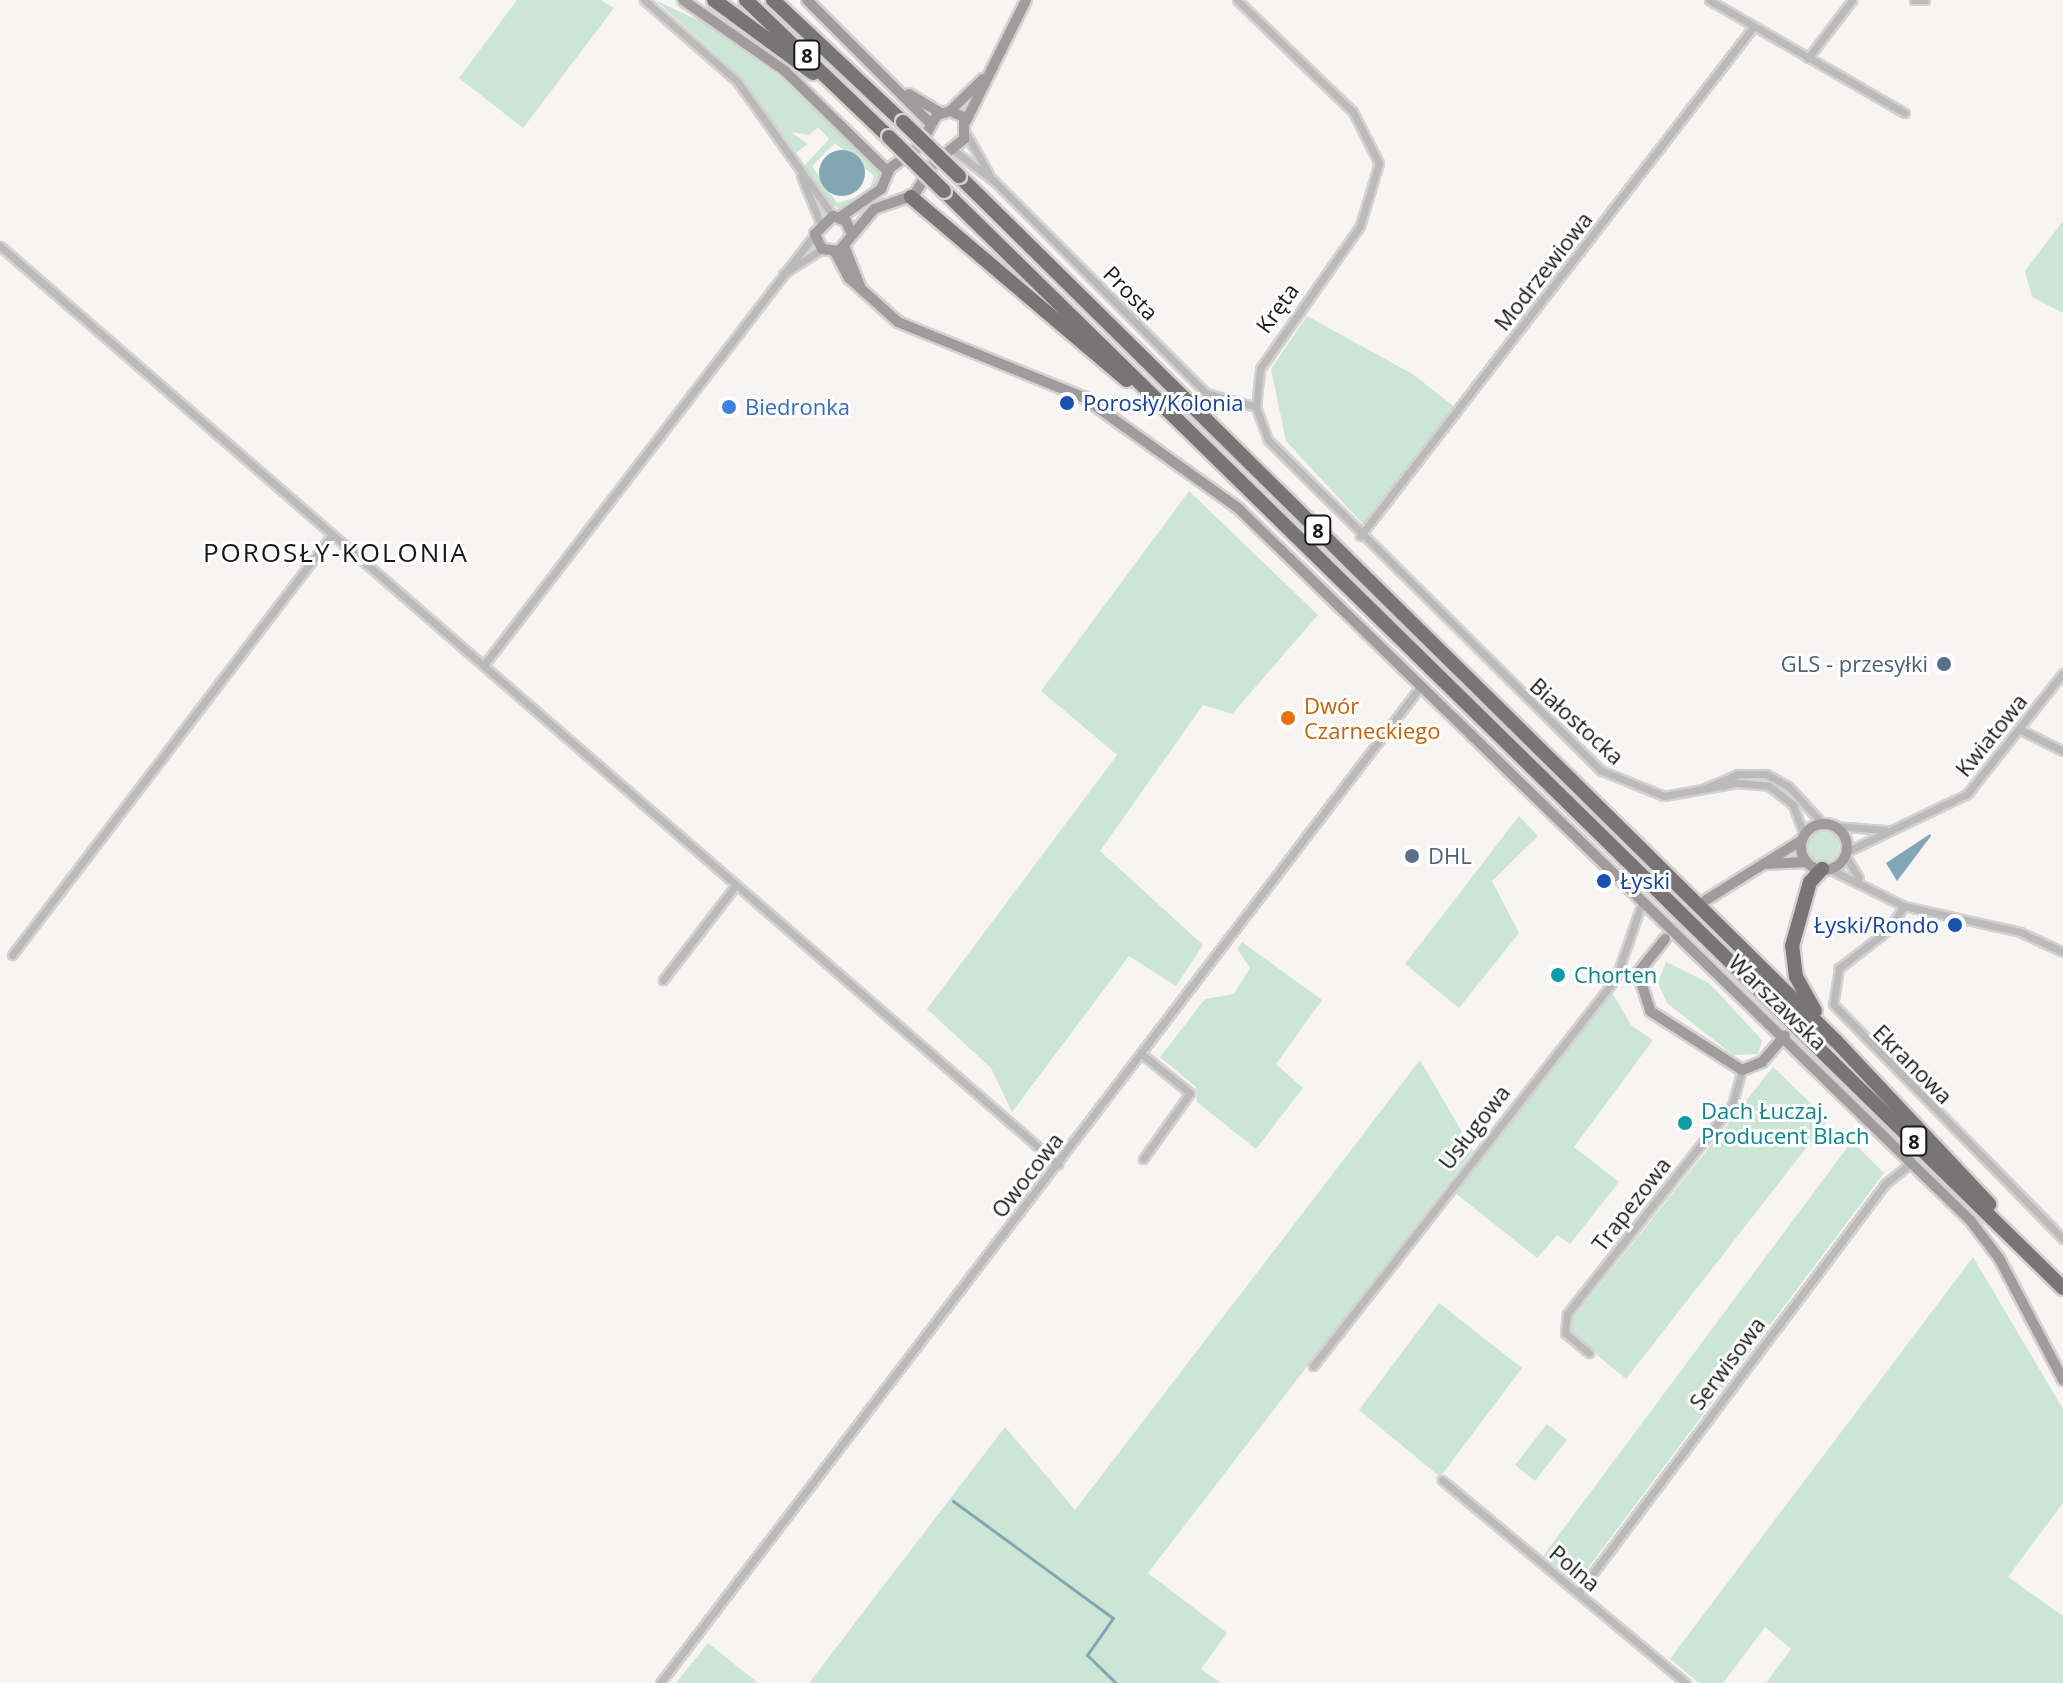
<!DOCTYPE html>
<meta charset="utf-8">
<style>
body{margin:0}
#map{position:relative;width:2063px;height:1683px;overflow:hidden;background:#f8f4f3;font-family:"Open Sans",sans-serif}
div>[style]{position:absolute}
.green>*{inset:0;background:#cbe6d4}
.round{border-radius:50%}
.water>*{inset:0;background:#81a7b5}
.stream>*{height:3px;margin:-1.5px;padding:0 1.5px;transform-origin:1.5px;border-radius:1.5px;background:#81a7b5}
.secondary-tunnel>*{height:10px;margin-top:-5px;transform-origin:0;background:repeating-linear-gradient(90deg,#d6d3d2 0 10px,transparent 0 15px)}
.roads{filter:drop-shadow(2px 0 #d4d1d0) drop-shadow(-2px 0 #d4d1d0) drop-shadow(0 2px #d4d1d0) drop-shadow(0 -2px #d4d1d0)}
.street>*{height:7px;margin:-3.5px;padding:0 3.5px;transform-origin:3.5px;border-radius:3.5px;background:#bbbaba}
.secondary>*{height:10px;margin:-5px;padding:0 5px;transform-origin:5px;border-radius:5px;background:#9f9c9d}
.secondary>.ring{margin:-5px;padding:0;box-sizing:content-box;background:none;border:10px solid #9f9c9d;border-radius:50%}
.highway>*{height:14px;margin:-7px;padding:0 7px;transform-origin:7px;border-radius:7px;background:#787577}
.bridges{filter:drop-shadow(2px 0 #d4d1d0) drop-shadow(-2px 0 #d4d1d0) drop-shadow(0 2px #d4d1d0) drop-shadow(0 -2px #d4d1d0)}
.highway-bridge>*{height:14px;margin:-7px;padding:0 7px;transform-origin:7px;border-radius:7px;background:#787577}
.dots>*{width:22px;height:22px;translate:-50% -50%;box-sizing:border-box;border:4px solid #fff;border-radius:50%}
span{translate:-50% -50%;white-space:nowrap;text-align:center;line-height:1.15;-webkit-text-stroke:6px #fff;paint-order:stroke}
.shield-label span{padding:2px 6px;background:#fff;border:2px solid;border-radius:6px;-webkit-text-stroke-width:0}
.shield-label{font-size:20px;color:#181717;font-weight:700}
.street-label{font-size:22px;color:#181717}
.transit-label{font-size:22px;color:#164399}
.left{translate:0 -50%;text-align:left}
.right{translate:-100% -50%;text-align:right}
.shop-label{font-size:22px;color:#366cbe}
.service-label{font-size:22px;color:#4e5e75}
.food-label{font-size:22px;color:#c56008}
.culture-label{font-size:22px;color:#0d838f}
.quarter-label{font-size:26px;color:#181717;letter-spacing:2px}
</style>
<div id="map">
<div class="green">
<div style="clip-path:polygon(517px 0,601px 0,614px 8px,523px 128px,459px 78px)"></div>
<div style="clip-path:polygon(655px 0,702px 22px,807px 97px,880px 170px,877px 188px,869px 191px,874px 176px,835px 143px,812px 166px,837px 203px,864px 195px,845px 211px,827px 203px,804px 166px,829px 139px,818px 127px,809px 135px,791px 132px,808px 144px,796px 153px,738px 74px)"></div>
<div style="clip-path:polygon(2063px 221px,2063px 313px,2032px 297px,2025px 271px)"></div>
<div style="clip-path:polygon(1307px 316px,1414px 375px,1457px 409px,1363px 524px,1286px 441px,1271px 369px)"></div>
<div style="clip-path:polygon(1189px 491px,1318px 615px,1232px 714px,1203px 705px,1100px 851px,1203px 945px,1176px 986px,1129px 956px,1012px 1112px,991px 1068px,927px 1009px,1117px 755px,1041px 691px)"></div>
<div style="clip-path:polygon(1519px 816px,1538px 836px,1492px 881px,1519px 933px,1459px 1008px,1405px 964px)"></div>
<div class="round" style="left:1807px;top:831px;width:32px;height:32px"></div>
<div style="clip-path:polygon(1242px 942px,1322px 1000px,1276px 1064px,1303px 1088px,1256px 1149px,1197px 1102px,1196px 1087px,1160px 1057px,1205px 999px,1234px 994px,1250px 968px,1237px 949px)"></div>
<div style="clip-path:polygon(1666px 962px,1709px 983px,1762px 1040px,1758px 1054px,1733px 1055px,1667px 1003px,1658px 983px)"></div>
<div style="clip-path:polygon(1611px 991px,1631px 1025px,1653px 1040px,1574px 1147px,1619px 1182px,1570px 1244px,1557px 1235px,1537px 1258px,1454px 1192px)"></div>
<div style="clip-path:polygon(1420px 1060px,1473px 1151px,1148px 1573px,1227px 1633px,1201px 1669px,1221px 1683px,809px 1683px,1005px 1427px,1075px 1510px)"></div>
<div style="clip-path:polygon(1773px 1067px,1828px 1120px,1626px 1379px,1568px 1331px,1570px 1322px)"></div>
<div style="clip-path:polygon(1852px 1141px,1884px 1173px,1576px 1584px,1543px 1556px)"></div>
<div style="clip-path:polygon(1973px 1257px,2063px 1409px,2063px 1503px,2008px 1577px,2063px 1616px,2063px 1683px,1766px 1683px,1791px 1649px,1765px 1627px,1723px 1683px,1699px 1683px,1670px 1659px)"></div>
<div style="clip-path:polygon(1439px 1303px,1522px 1368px,1440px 1477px,1359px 1410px)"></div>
<div style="clip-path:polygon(1547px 1424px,1567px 1440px,1535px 1481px,1515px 1465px)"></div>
<div style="clip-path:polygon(708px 1643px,758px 1683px,676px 1683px)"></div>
</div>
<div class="water">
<div class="round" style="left:819px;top:150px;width:46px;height:46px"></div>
<div style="clip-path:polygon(1930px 834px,1931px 836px,1897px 881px,1886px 863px)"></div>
</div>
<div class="stream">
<div style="left:953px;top:1501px;width:198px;rotate:36.2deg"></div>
<div style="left:1113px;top:1618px;width:45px;rotate:125.1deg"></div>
<div style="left:1087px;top:1655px;width:40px;rotate:44deg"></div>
</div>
<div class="secondary-tunnel">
<div style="left:1667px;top:937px;width:48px;rotate:-43.3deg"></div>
</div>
<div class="roads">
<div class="street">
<div style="left:644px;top:0;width:123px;rotate:41.1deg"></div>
<div style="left:737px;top:81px;width:166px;rotate:54.6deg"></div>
<div style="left:1237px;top:0;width:161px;rotate:44deg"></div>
<div style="left:1353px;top:112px;width:57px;rotate:63deg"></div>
<div style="left:1379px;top:163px;width:66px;rotate:106.8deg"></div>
<div style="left:1360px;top:226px;width:174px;rotate:125deg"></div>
<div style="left:1260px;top:369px;width:38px;rotate:96deg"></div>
<div style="left:1256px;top:407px;width:35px;rotate:70deg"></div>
<div style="left:1268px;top:440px;width:468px;rotate:44.8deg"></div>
<div style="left:1600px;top:770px;width:69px;rotate:22.1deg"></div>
<div style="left:1664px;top:796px;width:74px;rotate:-10.1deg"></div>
<div style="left:1737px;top:783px;width:32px;rotate:5deg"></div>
<div style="left:1769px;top:786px;width:31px;rotate:38deg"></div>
<div style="left:1793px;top:805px;width:32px;rotate:70deg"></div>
<div style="left:1709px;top:0;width:226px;rotate:30deg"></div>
<div style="left:1914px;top:0;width:11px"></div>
<div style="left:1808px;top:58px;width:73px;rotate:-52.8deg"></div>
<div style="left:967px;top:135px;width:47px;rotate:60.7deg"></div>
<div style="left:952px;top:149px;width:53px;rotate:37.3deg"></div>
<div style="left:994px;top:181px;width:300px;rotate:45deg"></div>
<div style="left:1206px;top:393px;width:52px;rotate:15.6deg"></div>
<div style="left:801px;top:176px;width:50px;rotate:67.6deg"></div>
<div style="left:0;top:246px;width:1401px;rotate:40.95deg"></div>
<div style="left:783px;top:274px;width:46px;rotate:-32.7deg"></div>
<div style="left:1360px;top:536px;width:644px;rotate:-52.31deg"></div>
<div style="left:484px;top:665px;width:543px;rotate:-52.48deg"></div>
<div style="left:2021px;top:730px;width:47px;rotate:26.6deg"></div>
<div style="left:1705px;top:788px;width:36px;rotate:-23deg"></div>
<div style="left:1738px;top:774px;width:28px"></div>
<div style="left:1766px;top:774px;width:25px;rotate:29deg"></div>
<div style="left:1788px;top:786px;width:52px;rotate:47.4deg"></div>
<div style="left:1834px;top:826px;width:51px;rotate:4.5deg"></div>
<div style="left:1846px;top:852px;width:134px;rotate:-25.6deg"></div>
<div style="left:1967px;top:794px;width:154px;rotate:-51.6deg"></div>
<div style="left:1845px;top:855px;width:27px;rotate:59deg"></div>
<div style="left:1829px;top:869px;width:84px;rotate:26.3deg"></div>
<div style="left:1904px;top:906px;width:119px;rotate:12.6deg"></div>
<div style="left:2020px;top:932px;width:47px;rotate:24.9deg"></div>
<div style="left:1904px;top:906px;width:30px;rotate:124deg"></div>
<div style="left:1887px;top:931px;width:61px;rotate:142.4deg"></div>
<div style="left:1839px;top:968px;width:36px;rotate:99deg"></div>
<div style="left:1833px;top:1004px;width:329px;rotate:45.6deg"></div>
<div style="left:12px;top:955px;width:528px;rotate:-52.7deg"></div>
<div style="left:663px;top:980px;width:120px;rotate:-52.5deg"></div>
<div style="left:1143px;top:1159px;width:81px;rotate:-54.5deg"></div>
<div style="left:1190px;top:1093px;width:60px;rotate:-141deg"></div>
<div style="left:1589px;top:1353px;width:31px;rotate:-140deg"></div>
<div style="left:1565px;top:1333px;width:19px;rotate:-84deg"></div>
<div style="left:1567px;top:1314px;width:266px;rotate:-51.7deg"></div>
<div style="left:1732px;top:1105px;width:36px;rotate:-74deg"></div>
<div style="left:1313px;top:1366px;width:490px;rotate:-52deg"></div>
<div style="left:1615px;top:980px;width:85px;rotate:-70.7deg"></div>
<div style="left:1442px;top:1480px;width:317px;rotate:39.8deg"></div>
<div style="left:1578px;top:1593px;width:511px;rotate:-53.11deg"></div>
<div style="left:1885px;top:1184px;width:35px;rotate:-39deg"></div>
<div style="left:660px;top:1683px;width:1253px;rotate:-52.65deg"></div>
</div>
<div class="secondary">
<div style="left:683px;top:0;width:124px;rotate:34.8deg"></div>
<div style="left:785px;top:71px;width:144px;rotate:44.4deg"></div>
<div style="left:807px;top:0;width:175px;rotate:45deg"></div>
<div style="left:909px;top:94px;width:37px;rotate:31deg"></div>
<div style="left:950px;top:111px;width:46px;rotate:-44.1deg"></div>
<div style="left:966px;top:121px;width:135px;rotate:-63.6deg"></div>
<div style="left:840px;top:217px;width:50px;rotate:-34.3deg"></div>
<div style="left:881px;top:189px;width:23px;rotate:-67deg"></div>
<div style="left:890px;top:168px;width:36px;rotate:-36deg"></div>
<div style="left:919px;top:147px;width:37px;rotate:-61deg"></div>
<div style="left:937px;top:115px;width:14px;rotate:-17deg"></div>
<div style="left:950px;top:111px;width:15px;rotate:23deg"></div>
<div style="left:964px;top:117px;width:22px;rotate:90deg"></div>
<div style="left:964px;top:139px;width:38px;rotate:141deg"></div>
<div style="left:934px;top:163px;width:38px;rotate:122deg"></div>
<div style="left:914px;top:195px;width:42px;rotate:160.7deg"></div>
<div style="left:874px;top:209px;width:55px;rotate:129.8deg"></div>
<div style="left:839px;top:251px;width:17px;rotate:-173deg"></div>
<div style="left:822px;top:249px;width:17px;rotate:-115deg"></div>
<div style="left:815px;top:234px;width:25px;rotate:-45deg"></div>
<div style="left:833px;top:216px;width:14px;rotate:21deg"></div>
<div style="left:846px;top:221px;width:15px;rotate:67deg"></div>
<div style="left:845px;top:248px;width:41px;rotate:68.5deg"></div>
<div style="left:835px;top:252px;width:30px;rotate:62deg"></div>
<div style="left:849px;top:278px;width:66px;rotate:41.9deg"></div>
<div style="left:898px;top:322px;width:200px;rotate:22.1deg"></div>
<div style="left:1083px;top:397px;width:191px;rotate:35.6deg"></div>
<div style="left:1238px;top:508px;width:1021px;rotate:44.21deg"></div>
<div style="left:1970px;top:1220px;width:48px;rotate:52.7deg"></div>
<div style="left:1999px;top:1258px;width:138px;rotate:62.3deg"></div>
<div class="ring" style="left:1801px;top:824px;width:36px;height:36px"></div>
<div style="left:1763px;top:864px;width:44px;rotate:-2.6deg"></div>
<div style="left:1706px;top:900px;width:113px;rotate:-32deg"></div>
<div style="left:1665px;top:939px;width:43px;rotate:128.5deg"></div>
<div style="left:1638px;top:973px;width:40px;rotate:72deg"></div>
<div style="left:1650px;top:1011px;width:109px;rotate:32.7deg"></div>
<div style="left:1742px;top:1070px;width:22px;rotate:-22deg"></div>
<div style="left:1762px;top:1062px;width:35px;rotate:-49deg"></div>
</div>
<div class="highway">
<div style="left:714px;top:0;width:123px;rotate:36.4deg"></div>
<div style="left:746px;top:0;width:198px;rotate:43.8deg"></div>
<div style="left:773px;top:0;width:178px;rotate:43.2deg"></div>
<div style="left:959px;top:176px;width:1232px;rotate:44.61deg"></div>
<div style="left:1836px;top:1041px;width:224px;rotate:46.8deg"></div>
<div style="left:944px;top:191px;width:1567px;rotate:44.43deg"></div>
<div style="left:911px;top:197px;width:283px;rotate:40.3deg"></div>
<div style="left:1815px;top:1011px;width:39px;rotate:-119deg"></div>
<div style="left:1796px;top:977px;width:31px;rotate:-97deg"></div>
<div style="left:1792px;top:946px;width:66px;rotate:-74.3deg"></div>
<div style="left:1810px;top:882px;width:18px;rotate:-47deg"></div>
</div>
</div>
<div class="bridges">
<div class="highway-bridge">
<div style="left:903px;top:122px;width:78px;rotate:44deg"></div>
<div style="left:889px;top:137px;width:77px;rotate:44.5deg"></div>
</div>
</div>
<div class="dots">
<div style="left:1067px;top:403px;background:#1a4fb4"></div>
<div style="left:729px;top:407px;background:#3f7fe0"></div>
<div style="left:1944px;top:664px;background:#5c6f8a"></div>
<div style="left:1288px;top:718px;background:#e8710a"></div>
<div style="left:1412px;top:856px;background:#5c6f8a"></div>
<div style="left:1604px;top:881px;background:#1a4fb4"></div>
<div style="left:1955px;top:925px;background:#1a4fb4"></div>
<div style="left:1558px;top:975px;background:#0f9aa8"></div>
<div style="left:1685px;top:1123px;background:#0f9aa8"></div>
</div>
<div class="shield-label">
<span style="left:807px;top:55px">8</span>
<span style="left:1318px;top:530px">8</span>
<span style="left:1914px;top:1141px">8</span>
</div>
<div class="street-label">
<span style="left:1543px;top:271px;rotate:-52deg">Modrzewiowa</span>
<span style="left:1131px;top:293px;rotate:45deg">Prosta</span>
<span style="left:1277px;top:308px;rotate:-54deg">Kręta</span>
<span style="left:1577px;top:721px;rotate:42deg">Białostocka</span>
<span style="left:1991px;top:735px;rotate:-51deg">Kwiatowa</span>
<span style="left:1778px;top:1002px;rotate:44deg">Warszawska</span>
<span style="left:1913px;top:1064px;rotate:45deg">Ekranowa</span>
<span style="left:1474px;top:1127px;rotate:-52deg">Usługowa</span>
<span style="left:1027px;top:1175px;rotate:-52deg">Owocowa</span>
<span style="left:1631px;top:1204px;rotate:-52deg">Trapezowa</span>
<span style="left:1727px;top:1363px;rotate:-53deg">Serwisowa</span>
<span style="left:1575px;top:1568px;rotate:40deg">Polna</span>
</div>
<div class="transit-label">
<span class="left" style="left:1083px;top:403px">Porosły/Kolonia</span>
<span class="left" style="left:1620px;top:881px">Łyski</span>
<span class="right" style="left:1939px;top:925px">Łyski/Rondo</span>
</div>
<div class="shop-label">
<span class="left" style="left:745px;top:407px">Biedronka</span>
</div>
<div class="service-label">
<span class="right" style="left:1928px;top:664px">GLS - przesyłki</span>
<span class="left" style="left:1428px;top:856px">DHL</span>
</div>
<div class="food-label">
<span class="left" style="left:1304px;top:718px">Dwór<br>Czarneckiego</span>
</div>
<div class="culture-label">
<span class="left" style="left:1574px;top:975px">Chorten</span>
<span class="left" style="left:1701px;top:1123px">Dach Łuczaj.<br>Producent Blach</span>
</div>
<div class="quarter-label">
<span style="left:336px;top:553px">POROSŁY-KOLONIA</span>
</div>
</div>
